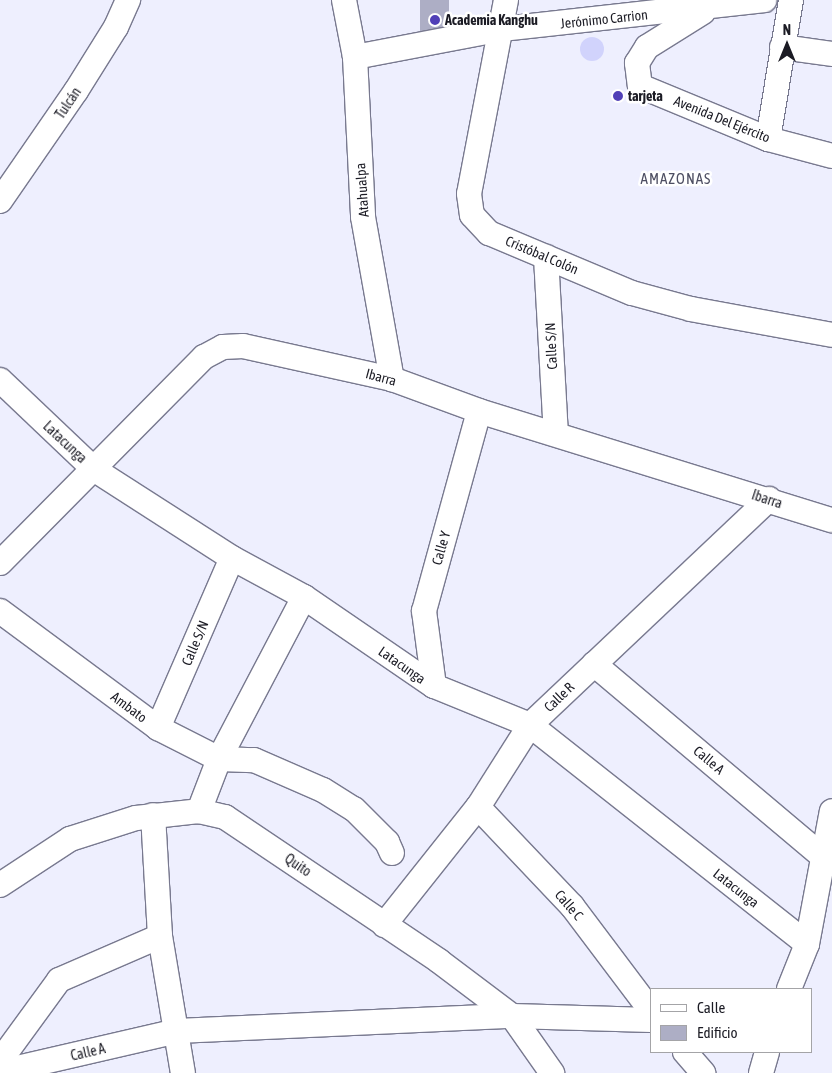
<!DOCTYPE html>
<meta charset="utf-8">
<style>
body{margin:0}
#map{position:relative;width:832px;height:1073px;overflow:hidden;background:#eeeffe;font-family:"Asap Condensed",sans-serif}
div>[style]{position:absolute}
.green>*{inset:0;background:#d1d3fc}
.round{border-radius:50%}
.building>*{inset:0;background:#adaec5}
.roads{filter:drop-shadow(1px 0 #78798f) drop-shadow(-1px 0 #78798f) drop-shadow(0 1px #78798f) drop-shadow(0 -1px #78798f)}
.minor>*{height:24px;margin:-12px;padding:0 12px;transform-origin:12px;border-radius:12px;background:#fff}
.dots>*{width:14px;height:14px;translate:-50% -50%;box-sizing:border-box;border:2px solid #fff;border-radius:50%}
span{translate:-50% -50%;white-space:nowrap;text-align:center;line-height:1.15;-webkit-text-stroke:5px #fff;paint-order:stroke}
.street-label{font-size:14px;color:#1b1b24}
.poi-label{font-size:14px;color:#1b1b24;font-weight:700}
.left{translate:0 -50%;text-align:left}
.neighbourhood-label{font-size:15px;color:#4e4f63;letter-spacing:1px}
.legend{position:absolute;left:650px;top:988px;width:162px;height:65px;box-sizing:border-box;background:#fff;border:1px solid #a4a4a7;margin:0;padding:6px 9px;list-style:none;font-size:15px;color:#1b1b24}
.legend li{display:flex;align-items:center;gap:10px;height:25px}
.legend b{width:25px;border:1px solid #a4a4a7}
.north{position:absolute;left:762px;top:20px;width:50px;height:50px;-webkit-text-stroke:4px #fff;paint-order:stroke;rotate:0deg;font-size:14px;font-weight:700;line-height:20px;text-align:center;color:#1b1b24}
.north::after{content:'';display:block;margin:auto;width:18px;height:22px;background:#1b1b24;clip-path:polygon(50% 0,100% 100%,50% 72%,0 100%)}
</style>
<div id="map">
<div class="green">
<div class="round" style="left:580px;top:37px;width:24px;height:24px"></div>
</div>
<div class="building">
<div style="clip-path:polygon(420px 0,449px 0,449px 40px,420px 45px)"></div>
</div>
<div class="roads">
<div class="minor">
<div style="left:344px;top:0;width:58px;rotate:79.1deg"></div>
<div style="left:355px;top:57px;width:160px;rotate:87.1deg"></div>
<div style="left:363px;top:217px;width:165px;rotate:79.9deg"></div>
<div style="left:506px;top:0;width:197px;rotate:100.8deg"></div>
<div style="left:469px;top:194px;width:21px;rotate:82deg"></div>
<div style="left:472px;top:215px;width:25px;rotate:47deg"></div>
<div style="left:489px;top:233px;width:155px;rotate:22.8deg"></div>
<div style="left:632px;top:293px;width:61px;rotate:15.2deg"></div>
<div style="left:691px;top:309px;width:143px;rotate:10.4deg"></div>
<div style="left:703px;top:12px;width:66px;rotate:148deg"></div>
<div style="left:647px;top:47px;width:19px;rotate:122deg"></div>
<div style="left:637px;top:63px;width:23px;rotate:83deg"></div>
<div style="left:640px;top:86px;width:139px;rotate:22.5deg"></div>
<div style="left:768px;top:139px;width:66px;rotate:14.9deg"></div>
<div style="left:782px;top:47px;width:50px;rotate:8deg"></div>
<div style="left:355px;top:57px;width:150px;rotate:-10.8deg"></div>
<div style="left:502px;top:29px;width:264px;rotate:-6.3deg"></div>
<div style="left:768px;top:139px;width:141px;rotate:-80.6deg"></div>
<div style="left:0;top:201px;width:134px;rotate:-55.4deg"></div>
<div style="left:76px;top:91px;width:75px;rotate:-58deg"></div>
<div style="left:116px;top:27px;width:30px;rotate:-66deg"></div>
<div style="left:546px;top:257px;width:177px;rotate:86.8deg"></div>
<div style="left:0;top:380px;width:131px;rotate:43.5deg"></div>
<div style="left:95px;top:470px;width:163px;rotate:32.7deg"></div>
<div style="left:232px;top:558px;width:82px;rotate:28.4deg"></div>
<div style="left:304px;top:597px;width:158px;rotate:34.4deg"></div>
<div style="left:434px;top:686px;width:104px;rotate:22.1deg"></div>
<div style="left:530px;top:725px;width:353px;rotate:38.3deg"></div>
<div style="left:0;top:563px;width:290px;rotate:-45.3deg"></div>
<div style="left:204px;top:357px;width:21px;rotate:-28deg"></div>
<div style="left:223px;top:347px;width:20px;rotate:-3deg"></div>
<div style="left:243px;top:346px;width:153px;rotate:12.5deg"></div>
<div style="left:392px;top:379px;width:93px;rotate:20.2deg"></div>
<div style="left:479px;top:411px;width:369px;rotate:17.2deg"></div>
<div style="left:304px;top:597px;width:183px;rotate:117.7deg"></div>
<div style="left:219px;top:759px;width:35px;rotate:2deg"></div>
<div style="left:254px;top:760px;width:75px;rotate:23.5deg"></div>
<div style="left:323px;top:790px;width:36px;rotate:32deg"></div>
<div style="left:354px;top:809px;width:47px;rotate:45deg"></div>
<div style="left:387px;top:842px;width:12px;rotate:66deg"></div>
<div style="left:0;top:611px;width:197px;rotate:36.5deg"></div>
<div style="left:158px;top:728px;width:68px;rotate:26.9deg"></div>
<div style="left:219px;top:759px;width:56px;rotate:111deg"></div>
<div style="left:594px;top:664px;width:299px;rotate:40.1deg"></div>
<div style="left:434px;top:686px;width:76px;rotate:-97.6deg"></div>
<div style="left:424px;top:611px;width:207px;rotate:-74.6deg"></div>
<div style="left:158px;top:728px;width:185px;rotate:-66.5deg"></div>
<div style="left:478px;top:807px;width:137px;rotate:46.5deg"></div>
<div style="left:572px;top:906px;width:131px;rotate:53deg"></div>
<div style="left:0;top:885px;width:84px;rotate:-33.3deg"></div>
<div style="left:70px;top:839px;width:69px;rotate:-17.7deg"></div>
<div style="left:136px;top:818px;width:63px;rotate:-6.3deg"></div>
<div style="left:199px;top:811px;width:27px;rotate:13deg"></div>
<div style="left:225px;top:817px;width:258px;rotate:33.9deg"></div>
<div style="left:439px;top:961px;width:91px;rotate:37deg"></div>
<div style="left:512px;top:1016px;width:70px;rotate:54.9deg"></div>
<div style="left:384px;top:925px;width:151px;rotate:-51.5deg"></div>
<div style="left:478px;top:807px;width:97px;rotate:-57.6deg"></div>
<div style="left:530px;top:725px;width:329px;rotate:-43.4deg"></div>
<div style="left:160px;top:936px;width:139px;rotate:80.5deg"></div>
<div style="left:789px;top:989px;width:48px;rotate:-68.2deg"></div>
<div style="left:807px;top:944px;width:135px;rotate:-79.4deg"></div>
<div style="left:685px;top:1052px;width:28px;rotate:49deg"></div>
<div style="left:0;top:1061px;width:100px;rotate:-53.9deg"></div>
<div style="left:59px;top:980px;width:110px;rotate:-23.5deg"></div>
<div style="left:160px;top:936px;width:121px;rotate:-93.3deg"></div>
<div style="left:0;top:1072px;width:182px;rotate:-13deg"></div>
<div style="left:177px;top:1031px;width:335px;rotate:-2.6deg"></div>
<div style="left:512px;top:1016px;width:139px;rotate:1.6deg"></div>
<div style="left:761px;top:1073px;width:22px;rotate:-74deg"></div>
</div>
</div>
<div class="dots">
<div style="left:435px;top:20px;background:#5140b7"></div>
<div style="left:618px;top:96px;background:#5140b7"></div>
</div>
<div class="street-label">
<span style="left:604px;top:19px;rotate:-6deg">Jerónimo Carrion</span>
<span style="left:68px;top:103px;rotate:-56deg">Tulcán</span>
<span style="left:722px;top:119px;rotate:22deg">Avenida Del Ejército</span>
<span style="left:362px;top:190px;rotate:-94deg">Atahualpa</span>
<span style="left:542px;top:255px;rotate:23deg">Cristóbal Colón</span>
<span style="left:551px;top:346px;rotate:-93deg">Calle S/N</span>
<span style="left:381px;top:377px;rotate:15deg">Ibarra</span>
<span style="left:65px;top:442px;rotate:43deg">Latacunga</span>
<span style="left:767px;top:499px;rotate:18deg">Ibarra</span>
<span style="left:441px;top:548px;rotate:-74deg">Calle Y</span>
<span style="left:195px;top:643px;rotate:-67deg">Calle S/N</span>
<span style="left:402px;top:665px;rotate:35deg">Latacunga</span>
<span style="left:559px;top:697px;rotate:-44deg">Calle R</span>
<span style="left:129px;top:707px;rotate:37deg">Ambato</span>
<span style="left:709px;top:760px;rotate:40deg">Calle A</span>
<span style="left:298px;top:865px;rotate:34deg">Quito</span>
<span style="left:736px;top:888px;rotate:38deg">Latacunga</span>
<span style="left:569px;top:905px;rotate:49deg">Calle C</span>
<span style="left:88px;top:1052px;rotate:-13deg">Calle A</span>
</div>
<div class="poi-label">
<span class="left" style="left:445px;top:20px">Academia Kanghu</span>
<span class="left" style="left:628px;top:96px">tarjeta</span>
</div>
<div class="neighbourhood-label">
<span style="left:676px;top:179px">AMAZONAS</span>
</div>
<ul class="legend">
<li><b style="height:6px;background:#fff"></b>Calle</li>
<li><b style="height:14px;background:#adaec5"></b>Edificio</li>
</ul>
<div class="north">N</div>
</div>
